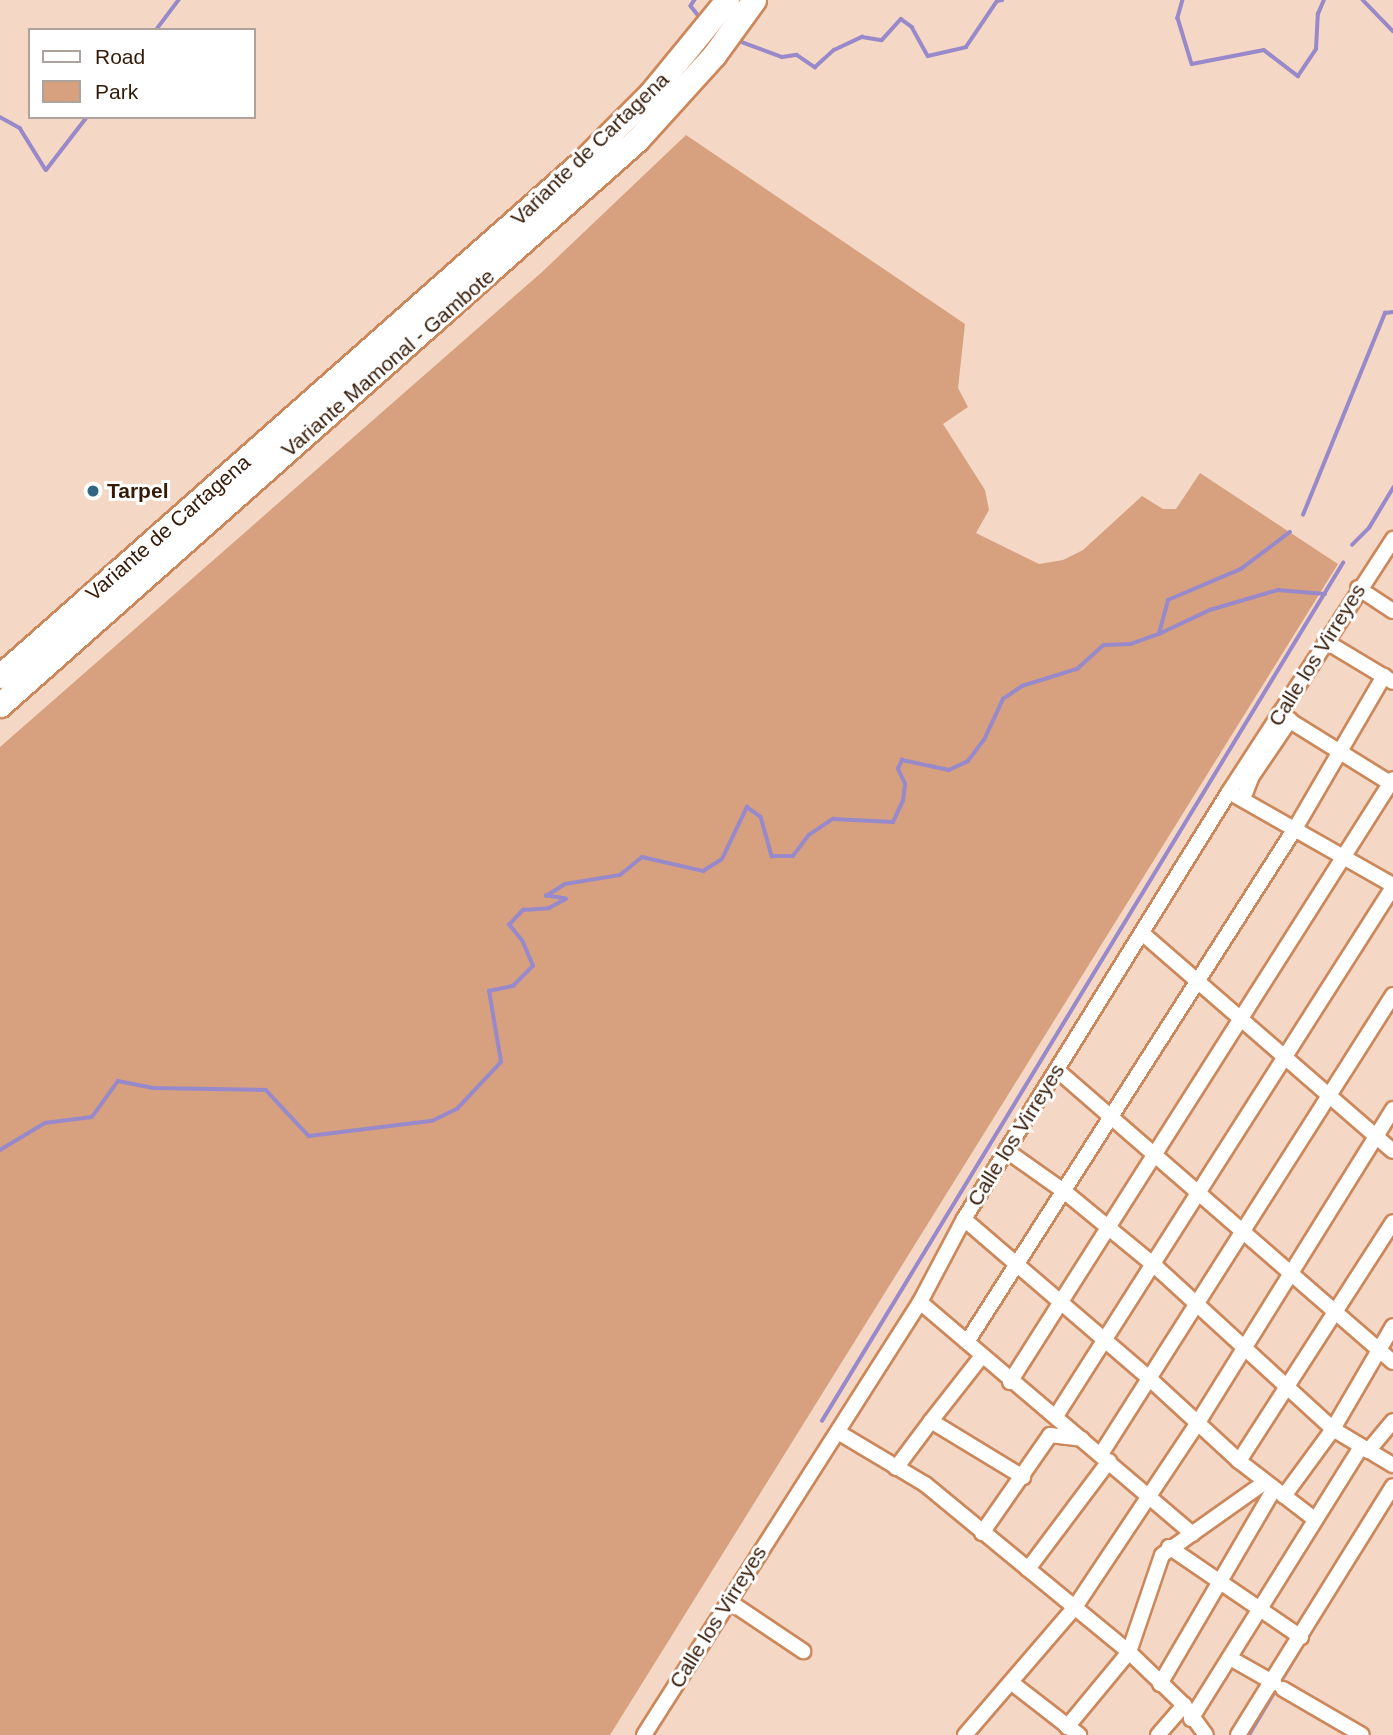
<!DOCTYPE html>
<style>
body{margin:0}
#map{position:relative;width:1393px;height:1735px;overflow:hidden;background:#f5d7c5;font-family:Arial,sans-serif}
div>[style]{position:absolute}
.green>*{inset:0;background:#d7a17f}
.stream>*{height:3.5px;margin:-1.75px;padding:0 1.75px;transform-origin:1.75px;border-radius:1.75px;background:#9889ca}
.roads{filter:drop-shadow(2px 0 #cc885b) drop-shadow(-2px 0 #cc885b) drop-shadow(0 2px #cc885b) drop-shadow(0 -2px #cc885b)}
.minor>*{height:14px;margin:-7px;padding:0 7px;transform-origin:7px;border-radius:7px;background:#fff}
.trunk>*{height:23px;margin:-11.5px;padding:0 11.5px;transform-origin:11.5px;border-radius:11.5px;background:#fff}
.dots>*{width:19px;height:19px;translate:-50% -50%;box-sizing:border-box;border:4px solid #fff;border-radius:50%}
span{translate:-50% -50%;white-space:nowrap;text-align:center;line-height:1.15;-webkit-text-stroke:6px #fff;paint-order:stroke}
.street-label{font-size:21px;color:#351a07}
.poi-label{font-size:21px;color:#351a07;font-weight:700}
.left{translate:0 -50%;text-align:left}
.legend{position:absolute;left:28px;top:28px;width:228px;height:91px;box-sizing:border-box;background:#fff;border:2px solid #aea39c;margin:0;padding:9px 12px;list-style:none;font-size:21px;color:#351a07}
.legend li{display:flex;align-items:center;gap:14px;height:35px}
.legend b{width:35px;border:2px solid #aea39c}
</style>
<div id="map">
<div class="green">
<div style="clip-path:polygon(686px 135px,965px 324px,958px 388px,968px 407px,943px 424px,985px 490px,989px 510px,976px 533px,1039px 564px,1063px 560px,1083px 550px,1142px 496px,1163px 509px,1176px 509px,1200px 473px,1338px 564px,610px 1735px,0 1735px,0 747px,542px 272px)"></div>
</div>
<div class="stream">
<div style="left:695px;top:0;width:7px;rotate:124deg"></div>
<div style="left:691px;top:6px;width:11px;rotate:52deg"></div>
<div style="left:1183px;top:0;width:19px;rotate:106deg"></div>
<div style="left:1178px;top:18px;width:48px;rotate:73.1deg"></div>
<div style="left:1192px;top:64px;width:73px;rotate:-11deg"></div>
<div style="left:1264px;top:50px;width:43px;rotate:37.4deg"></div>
<div style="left:1298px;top:76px;width:32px;rotate:-56deg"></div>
<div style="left:1316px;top:49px;width:35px;rotate:-87deg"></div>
<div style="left:1318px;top:14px;width:15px;rotate:-67deg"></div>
<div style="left:1363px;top:0;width:43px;rotate:45.9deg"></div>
<div style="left:156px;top:30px;width:38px;rotate:-53deg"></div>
<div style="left:736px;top:40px;width:49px;rotate:20.3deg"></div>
<div style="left:782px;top:57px;width:15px;rotate:-8deg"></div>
<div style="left:797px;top:55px;width:22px;rotate:34deg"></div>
<div style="left:815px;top:67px;width:25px;rotate:-42deg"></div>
<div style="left:834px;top:50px;width:31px;rotate:-25deg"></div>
<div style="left:862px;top:37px;width:20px;rotate:9deg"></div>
<div style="left:882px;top:40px;width:28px;rotate:-48deg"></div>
<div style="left:901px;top:19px;width:14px;rotate:36deg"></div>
<div style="left:912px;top:27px;width:33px;rotate:61deg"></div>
<div style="left:928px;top:56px;width:39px;rotate:-13deg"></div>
<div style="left:966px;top:47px;width:55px;rotate:-56deg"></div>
<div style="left:997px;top:1px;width:5px;rotate:-11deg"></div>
<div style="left:0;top:117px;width:23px;rotate:29deg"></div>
<div style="left:20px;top:128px;width:49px;rotate:58.2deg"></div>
<div style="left:46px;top:170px;width:67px;rotate:-52.3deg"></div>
<div style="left:1303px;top:515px;width:218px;rotate:-67.9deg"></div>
<div style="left:1385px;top:313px;width:8px;rotate:-7deg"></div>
<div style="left:1352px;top:545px;width:24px;rotate:-45deg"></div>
<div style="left:1369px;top:528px;width:47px;rotate:-59deg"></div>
<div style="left:1159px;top:634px;width:56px;rotate:-25.2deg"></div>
<div style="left:1210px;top:610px;width:71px;rotate:-16.4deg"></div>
<div style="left:1278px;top:590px;width:47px;rotate:4.9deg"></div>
<div style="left:0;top:1150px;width:52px;rotate:-31deg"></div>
<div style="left:45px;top:1123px;width:47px;rotate:-7.3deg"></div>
<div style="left:92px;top:1117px;width:44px;rotate:-54.2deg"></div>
<div style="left:118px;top:1081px;width:36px;rotate:11deg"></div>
<div style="left:153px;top:1088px;width:113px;rotate:1deg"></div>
<div style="left:266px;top:1090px;width:63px;rotate:46.9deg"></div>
<div style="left:309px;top:1136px;width:124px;rotate:-7deg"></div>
<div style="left:432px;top:1121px;width:28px;rotate:-26deg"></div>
<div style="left:457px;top:1109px;width:64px;rotate:-46.9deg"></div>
<div style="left:501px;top:1062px;width:72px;rotate:-99.6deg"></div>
<div style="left:489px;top:991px;width:25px;rotate:-12deg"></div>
<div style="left:513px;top:986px;width:28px;rotate:-45deg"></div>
<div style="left:533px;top:966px;width:26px;rotate:-113deg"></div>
<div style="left:523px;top:942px;width:22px;rotate:-129deg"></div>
<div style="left:509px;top:925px;width:21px;rotate:-47deg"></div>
<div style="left:523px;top:910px;width:26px;rotate:-4deg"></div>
<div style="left:549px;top:908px;width:19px;rotate:-28deg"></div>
<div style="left:566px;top:899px;width:20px;rotate:-171deg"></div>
<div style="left:546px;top:896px;width:22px;rotate:-32deg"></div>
<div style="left:565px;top:884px;width:56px;rotate:-9.3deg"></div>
<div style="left:620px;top:875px;width:28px;rotate:-39deg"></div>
<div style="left:642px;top:857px;width:63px;rotate:12.9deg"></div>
<div style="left:703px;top:871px;width:22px;rotate:-32deg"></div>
<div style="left:722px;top:859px;width:58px;rotate:-64.3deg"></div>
<div style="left:747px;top:807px;width:17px;rotate:36deg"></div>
<div style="left:761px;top:817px;width:41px;rotate:74.2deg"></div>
<div style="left:772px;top:856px;width:21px"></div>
<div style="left:793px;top:856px;width:26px;rotate:-53deg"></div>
<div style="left:809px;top:835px;width:29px;rotate:-34deg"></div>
<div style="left:833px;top:819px;width:60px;rotate:2.9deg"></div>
<div style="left:893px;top:822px;width:23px;rotate:-65deg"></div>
<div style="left:903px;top:801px;width:17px;rotate:-83deg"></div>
<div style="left:905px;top:784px;width:17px;rotate:-115deg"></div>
<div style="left:898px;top:769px;width:10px;rotate:-66deg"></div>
<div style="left:902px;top:760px;width:48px;rotate:12deg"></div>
<div style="left:949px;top:770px;width:21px;rotate:-25deg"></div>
<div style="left:968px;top:761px;width:26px;rotate:-53deg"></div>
<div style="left:984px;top:740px;width:45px;rotate:-65.1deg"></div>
<div style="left:1003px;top:699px;width:23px;rotate:-34deg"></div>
<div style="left:1022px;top:686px;width:58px;rotate:-17.2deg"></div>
<div style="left:1077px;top:669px;width:36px;rotate:-42deg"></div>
<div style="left:1104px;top:645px;width:27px;rotate:-2deg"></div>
<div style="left:1131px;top:644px;width:30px;rotate:-20deg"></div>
<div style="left:1159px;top:634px;width:35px;rotate:-75deg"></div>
<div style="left:1168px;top:600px;width:79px;rotate:-23deg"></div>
<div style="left:1241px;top:569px;width:61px;rotate:-37.1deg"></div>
<div style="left:822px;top:1421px;width:1004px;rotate:-58.73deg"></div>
<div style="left:1249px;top:1735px;width:127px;rotate:-59.2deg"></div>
</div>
<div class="roads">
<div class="minor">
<div style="left:1358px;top:588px;width:42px;rotate:33.3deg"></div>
<div style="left:1325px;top:641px;width:79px;rotate:31.1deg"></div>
<div style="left:1279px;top:714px;width:134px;rotate:31.9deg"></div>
<div style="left:1229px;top:792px;width:189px;rotate:29.6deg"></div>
<div style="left:1243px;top:799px;width:25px;rotate:-69deg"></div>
<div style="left:1252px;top:776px;width:68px;rotate:-55.8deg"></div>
<div style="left:1142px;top:933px;width:332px;rotate:41deg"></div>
<div style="left:1057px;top:1070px;width:445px;rotate:41deg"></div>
<div style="left:1007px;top:1151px;width:71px;rotate:35.3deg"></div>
<div style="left:1065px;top:1192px;width:115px;rotate:39.4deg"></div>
<div style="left:1154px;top:1265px;width:243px;rotate:42.5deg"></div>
<div style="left:1333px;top:1429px;width:70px;rotate:31deg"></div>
<div style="left:964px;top:1219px;width:247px;rotate:40.7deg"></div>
<div style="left:1151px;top:1380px;width:120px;rotate:42.6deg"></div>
<div style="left:1239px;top:1461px;width:93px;rotate:37.6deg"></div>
<div style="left:920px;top:1302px;width:358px;rotate:40.4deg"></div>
<div style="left:967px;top:1342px;width:611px;rotate:-57.43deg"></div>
<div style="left:1296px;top:827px;width:175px;rotate:-59.8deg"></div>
<div style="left:1010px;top:1382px;width:714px;rotate:-57.58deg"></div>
<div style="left:1056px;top:1416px;width:627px;rotate:-57.5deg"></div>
<div style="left:931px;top:1421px;width:83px;rotate:-51.9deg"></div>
<div style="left:838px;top:1432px;width:101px;rotate:30.9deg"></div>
<div style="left:925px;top:1484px;width:134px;rotate:39.5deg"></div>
<div style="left:1028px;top:1569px;width:131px;rotate:39.4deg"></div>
<div style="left:1129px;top:1652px;width:76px;rotate:43.9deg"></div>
<div style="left:1184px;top:1705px;width:37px;rotate:54deg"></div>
<div style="left:1368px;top:1451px;width:39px;rotate:-50deg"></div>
<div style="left:1101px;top:1454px;width:544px;rotate:-57.54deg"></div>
<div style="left:1239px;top:1461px;width:284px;rotate:-57.2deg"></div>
<div style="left:896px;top:1468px;width:59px;rotate:-53.3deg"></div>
<div style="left:931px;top:1421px;width:108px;rotate:31.3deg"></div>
<div style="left:1284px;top:1496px;width:83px;rotate:-53.8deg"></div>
<div style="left:1333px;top:1429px;width:119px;rotate:-59.8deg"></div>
<div style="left:982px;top:1533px;width:119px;rotate:-55.2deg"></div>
<div style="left:1050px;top:1435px;width:32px;rotate:7deg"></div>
<div style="left:1169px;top:1547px;width:160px;rotate:34.3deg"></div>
<div style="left:1028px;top:1569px;width:135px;rotate:-53.1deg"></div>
<div style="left:727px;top:1600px;width:92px;rotate:33.9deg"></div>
<div style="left:1230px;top:1658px;width:51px;rotate:29.6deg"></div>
<div style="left:1012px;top:1683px;width:85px;rotate:37.8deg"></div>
<div style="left:1160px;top:1684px;width:226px;rotate:-59.7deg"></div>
<div style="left:1283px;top:1689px;width:91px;rotate:30.2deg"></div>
<div style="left:1191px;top:1719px;width:321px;rotate:-58deg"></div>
<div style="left:1067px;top:1727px;width:97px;rotate:-50.4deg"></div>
<div style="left:1129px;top:1652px;width:102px;rotate:-71.2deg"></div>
<div style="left:1162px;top:1555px;width:126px;rotate:-35.3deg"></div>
<div style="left:644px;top:1735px;width:513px;rotate:-57.49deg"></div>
<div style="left:920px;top:1302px;width:94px;rotate:-62.1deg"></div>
<div style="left:964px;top:1219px;width:503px;rotate:-58.18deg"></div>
<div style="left:1229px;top:792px;width:302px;rotate:-57deg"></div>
<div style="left:965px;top:1735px;width:169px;rotate:-49.3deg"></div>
<div style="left:1075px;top:1607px;width:220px;rotate:-56.3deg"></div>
<div style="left:1197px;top:1424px;width:371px;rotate:-58.1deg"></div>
<div style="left:1158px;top:1735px;width:40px;rotate:-49deg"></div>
<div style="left:1238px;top:1735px;width:293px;rotate:-58.1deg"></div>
</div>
<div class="trunk">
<div style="left:0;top:676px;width:779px;rotate:-41.46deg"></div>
<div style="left:584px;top:160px;width:95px;rotate:-45deg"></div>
<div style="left:651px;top:93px;width:120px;rotate:-50.7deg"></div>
<div style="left:0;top:705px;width:851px;rotate:-41.57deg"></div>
<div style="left:637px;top:140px;width:115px;rotate:-47.8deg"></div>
<div style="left:714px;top:55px;width:68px;rotate:-54deg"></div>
</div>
</div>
<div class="dots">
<div style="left:93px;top:491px;background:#316682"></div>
</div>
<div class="street-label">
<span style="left:590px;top:149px;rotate:-44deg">Variante de Cartagena</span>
<span style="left:388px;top:363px;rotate:-41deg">Variante Mamonal - Gambote</span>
<span style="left:168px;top:528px;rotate:-41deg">Variante de Cartagena</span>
<span style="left:1317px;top:655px;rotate:-58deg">Calle los Virreyes</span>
<span style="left:1016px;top:1135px;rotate:-58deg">Calle los Virreyes</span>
<span style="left:718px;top:1617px;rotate:-58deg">Calle los Virreyes</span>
</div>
<div class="poi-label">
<span class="left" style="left:107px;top:491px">Tarpel</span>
</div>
<ul class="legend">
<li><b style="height:9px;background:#fff"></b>Road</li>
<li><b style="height:19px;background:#d7a17f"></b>Park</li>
</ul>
</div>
